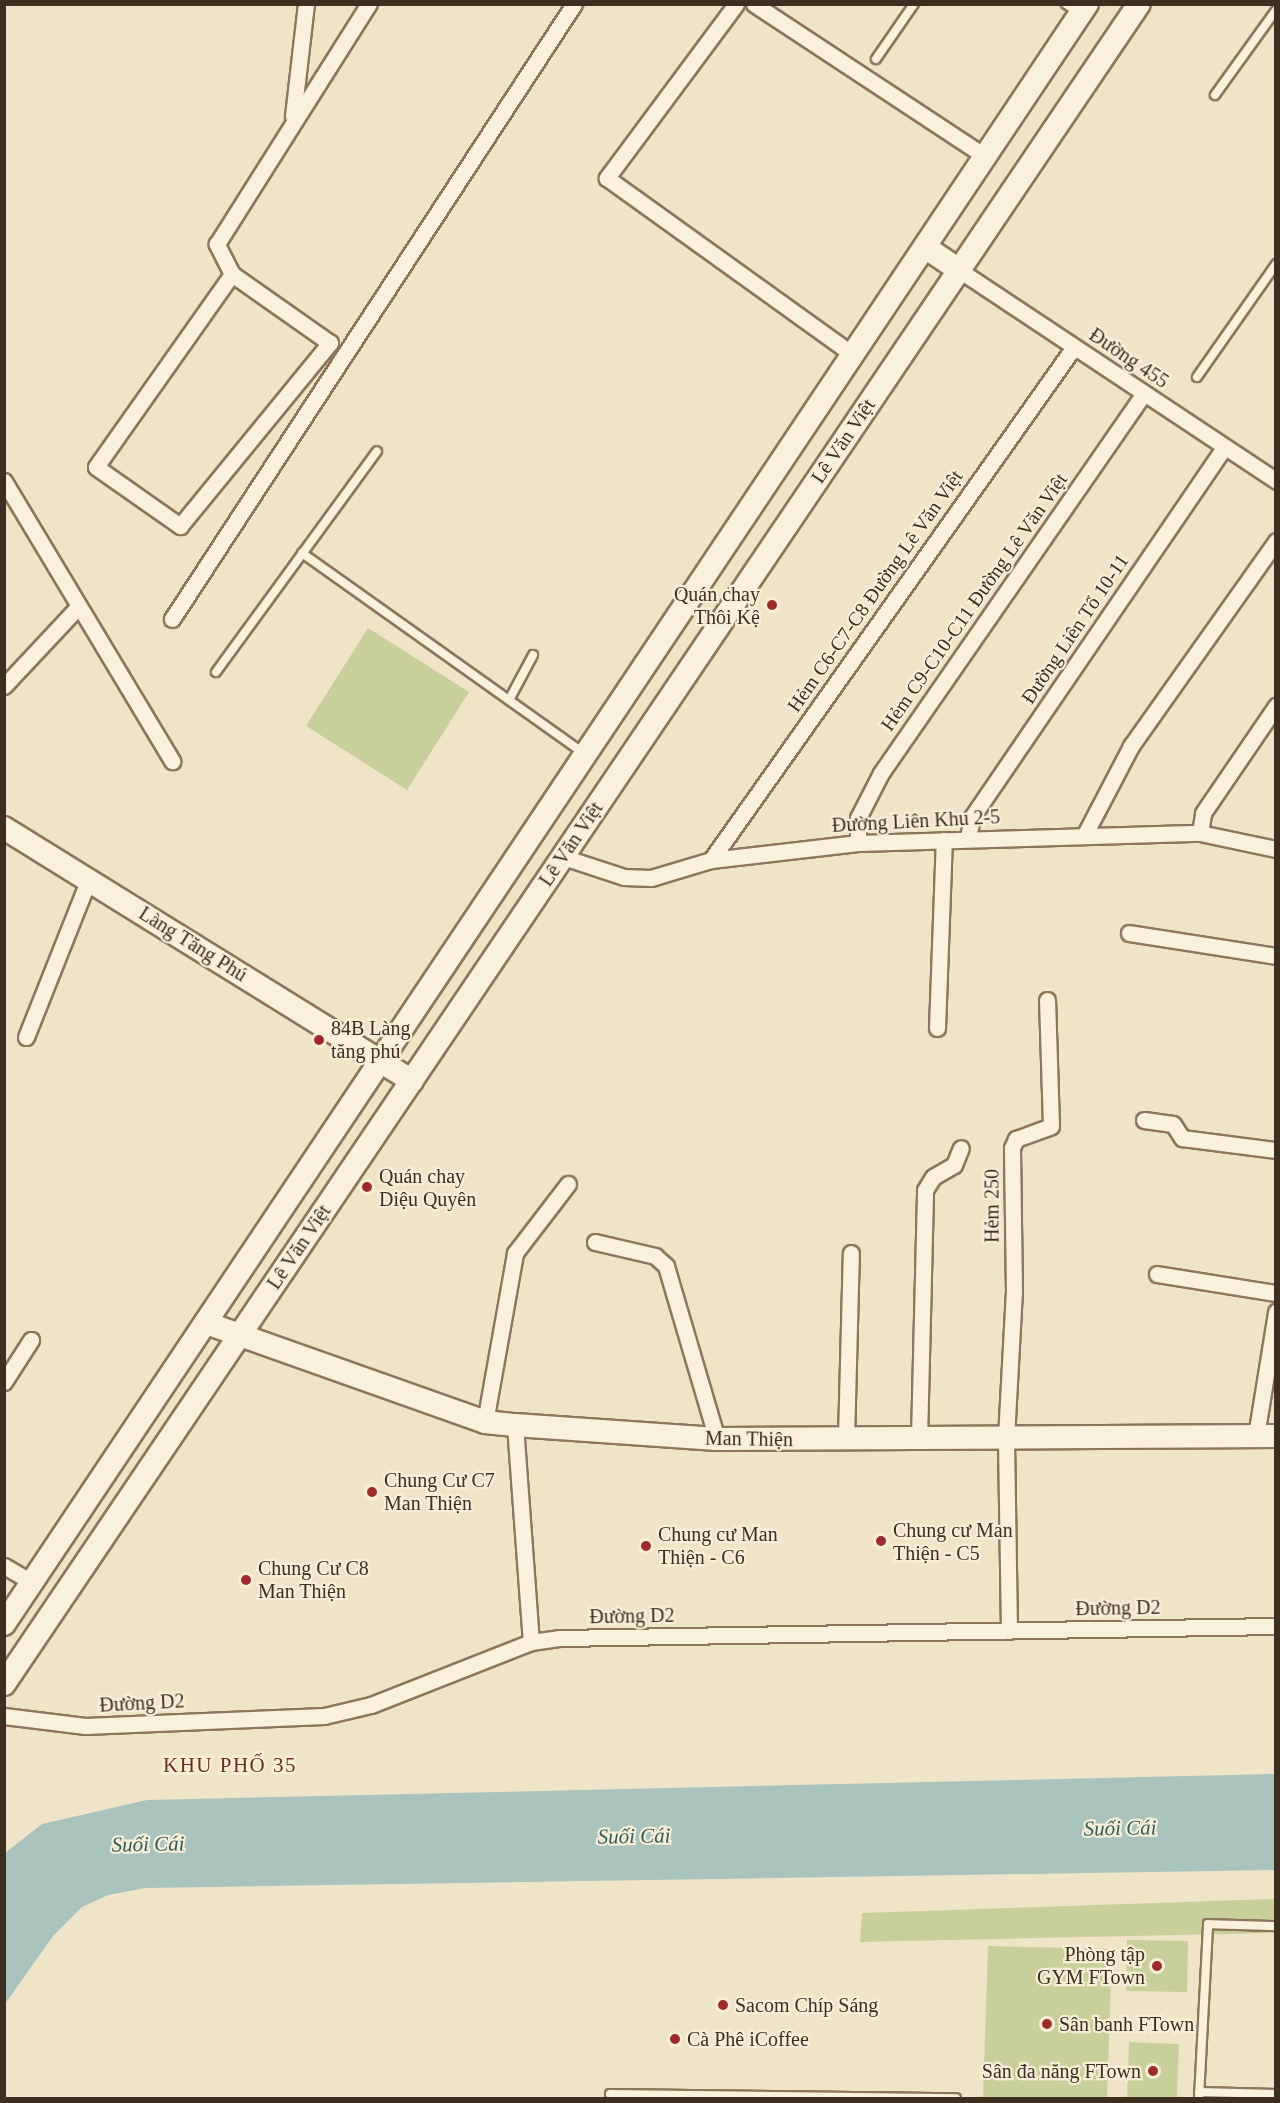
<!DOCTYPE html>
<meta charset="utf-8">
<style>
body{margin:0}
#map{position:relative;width:1280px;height:2103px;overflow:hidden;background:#f0e4c8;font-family:"Times New Roman",serif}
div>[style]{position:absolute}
.green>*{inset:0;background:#c9cf9b}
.water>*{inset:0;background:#a9c4bc}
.roads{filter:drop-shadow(2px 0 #8d765c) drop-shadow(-2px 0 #8d765c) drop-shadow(0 2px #8d765c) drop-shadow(0 -2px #8d765c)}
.lane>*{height:8px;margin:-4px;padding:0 4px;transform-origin:4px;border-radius:4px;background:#faf1dc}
.street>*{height:15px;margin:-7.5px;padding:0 7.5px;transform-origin:7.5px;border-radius:7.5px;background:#faf1dc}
.secondary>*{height:22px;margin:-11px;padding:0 11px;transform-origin:11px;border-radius:11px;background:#faf1dc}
.dots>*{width:16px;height:16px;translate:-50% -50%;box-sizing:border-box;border:3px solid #f7eed8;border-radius:50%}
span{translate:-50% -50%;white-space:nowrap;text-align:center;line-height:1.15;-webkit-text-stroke:4.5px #f7eed8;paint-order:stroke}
.street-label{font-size:20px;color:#3d2e20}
.poi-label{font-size:20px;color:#3d2e20}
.right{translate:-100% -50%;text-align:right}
.left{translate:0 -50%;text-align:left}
.neighbourhood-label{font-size:21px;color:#6b2e1e;letter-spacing:1.5px}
.water-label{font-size:21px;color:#2f5d5a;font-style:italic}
.frame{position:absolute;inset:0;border:6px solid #3d2e20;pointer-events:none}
</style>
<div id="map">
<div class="green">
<div style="clip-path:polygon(368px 628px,469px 692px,407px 790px,306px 726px)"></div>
<div style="clip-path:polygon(1275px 1899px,1275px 1933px,860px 1942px,862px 1913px)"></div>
<div style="clip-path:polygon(1127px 1940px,1188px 1941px,1187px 1992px,1126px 1991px)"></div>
<div style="clip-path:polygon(988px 1946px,1112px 1949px,1107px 2098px,983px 2098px)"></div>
<div style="clip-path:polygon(1129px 2042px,1179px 2044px,1177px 2098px,1127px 2098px)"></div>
</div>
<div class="water">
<div style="clip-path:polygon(1275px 1774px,1275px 1870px,146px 1888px,108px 1895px,82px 1907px,53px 1936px,5px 2004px,5px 1853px,42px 1824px,147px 1800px)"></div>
</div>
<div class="roads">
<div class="lane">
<div style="left:1066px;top:4px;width:17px;rotate:33deg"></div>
<div style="left:876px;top:59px;width:67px;rotate:-55.4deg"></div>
<div style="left:1215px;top:95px;width:105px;rotate:-54.3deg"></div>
<div style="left:1197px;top:377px;width:138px;rotate:-55deg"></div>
<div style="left:302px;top:553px;width:347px;rotate:35.4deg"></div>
<div style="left:216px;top:672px;width:273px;rotate:-53.9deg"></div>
<div style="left:509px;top:700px;width:51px;rotate:-61.9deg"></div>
<div style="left:1199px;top:2092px;width:77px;rotate:1.5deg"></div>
<div style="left:610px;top:2094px;width:346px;rotate:0.7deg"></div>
<div style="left:1199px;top:2098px;width:174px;rotate:-87deg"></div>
<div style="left:1208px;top:1924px;width:68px;rotate:1.7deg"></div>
</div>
<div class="street">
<div style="left:736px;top:4px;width:217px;rotate:126.6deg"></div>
<div style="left:607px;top:178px;width:303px;rotate:35.7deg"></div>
<div style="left:754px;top:4px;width:278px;rotate:33.4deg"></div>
<div style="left:293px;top:116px;width:113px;rotate:-83.4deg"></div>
<div style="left:959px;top:270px;width:381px;rotate:33.6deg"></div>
<div style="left:232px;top:274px;width:236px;rotate:125.2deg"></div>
<div style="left:96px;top:467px;width:103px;rotate:35.1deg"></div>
<div style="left:180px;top:526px;width:237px;rotate:-50.7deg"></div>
<div style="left:330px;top:343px;width:120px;rotate:-144.9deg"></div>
<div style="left:232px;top:274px;width:34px;rotate:-117deg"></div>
<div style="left:217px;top:244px;width:284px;rotate:-57.7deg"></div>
<div style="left:4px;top:481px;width:327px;rotate:59deg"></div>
<div style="left:172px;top:619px;width:735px;rotate:-56.83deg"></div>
<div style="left:4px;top:686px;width:105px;rotate:-46.9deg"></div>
<div style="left:1200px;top:833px;width:20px;rotate:-81deg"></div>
<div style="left:1203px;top:813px;width:130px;rotate:-55.7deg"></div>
<div style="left:1084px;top:836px;width:102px;rotate:-62.4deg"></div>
<div style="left:1131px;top:746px;width:251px;rotate:-54.7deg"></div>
<div style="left:968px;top:838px;width:21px;rotate:-79deg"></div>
<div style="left:972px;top:817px;width:448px;rotate:-55.7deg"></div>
<div style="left:858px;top:843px;width:25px;rotate:-90deg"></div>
<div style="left:858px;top:818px;width:51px;rotate:-62.9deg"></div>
<div style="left:881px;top:773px;width:462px;rotate:-55.3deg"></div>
<div style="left:563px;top:857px;width:64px;rotate:18.2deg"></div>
<div style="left:624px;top:877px;width:27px;rotate:2deg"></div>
<div style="left:651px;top:878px;width:63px;rotate:-16.7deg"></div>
<div style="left:711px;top:860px;width:148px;rotate:-6.6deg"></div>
<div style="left:858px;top:843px;width:342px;rotate:-1.7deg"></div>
<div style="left:1200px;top:833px;width:78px;rotate:11.9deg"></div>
<div style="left:711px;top:860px;width:628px;rotate:-54.72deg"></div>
<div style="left:1129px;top:933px;width:149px;rotate:8.9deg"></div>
<div style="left:937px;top:1028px;width:188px;rotate:-87.9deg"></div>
<div style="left:26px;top:1037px;width:170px;rotate:-68.3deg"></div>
<div style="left:1144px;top:1120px;width:29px;rotate:8deg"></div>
<div style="left:1173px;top:1124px;width:17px;rotate:57deg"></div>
<div style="left:1182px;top:1138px;width:95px;rotate:7.3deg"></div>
<div style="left:595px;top:1242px;width:62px;rotate:13.1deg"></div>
<div style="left:655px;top:1256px;width:15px;rotate:42deg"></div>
<div style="left:666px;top:1266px;width:180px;rotate:73.6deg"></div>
<div style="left:1157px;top:1274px;width:121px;rotate:9.1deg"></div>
<div style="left:4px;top:1382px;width:50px;rotate:-57.3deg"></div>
<div style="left:485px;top:1422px;width:172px;rotate:-79.9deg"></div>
<div style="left:515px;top:1253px;width:87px;rotate:-52.5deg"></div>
<div style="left:515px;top:1425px;width:218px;rotate:85.8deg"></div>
<div style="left:1256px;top:1436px;width:126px;rotate:-80.8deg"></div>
<div style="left:846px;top:1439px;width:186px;rotate:-88.5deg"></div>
<div style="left:919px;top:1439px;width:249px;rotate:-88.6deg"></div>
<div style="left:925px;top:1190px;width:15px;rotate:-58deg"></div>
<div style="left:933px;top:1177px;width:24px;rotate:-30deg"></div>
<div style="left:954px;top:1165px;width:18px;rotate:-68deg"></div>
<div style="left:4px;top:1566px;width:32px;rotate:30deg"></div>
<div style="left:1009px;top:1631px;width:193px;rotate:-90.9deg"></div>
<div style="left:1006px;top:1438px;width:146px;rotate:-86.9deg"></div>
<div style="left:1014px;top:1292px;width:144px;rotate:-90.8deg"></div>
<div style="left:1012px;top:1148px;width:10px;rotate:-66deg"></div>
<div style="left:1016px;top:1139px;width:37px;rotate:-20deg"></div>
<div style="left:1051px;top:1126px;width:126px;rotate:-91.8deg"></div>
<div style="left:4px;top:1716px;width:82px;rotate:7deg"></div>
<div style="left:85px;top:1726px;width:239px;rotate:-2.4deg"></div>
<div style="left:324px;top:1716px;width:48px;rotate:-13.2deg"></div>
<div style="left:371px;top:1705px;width:172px;rotate:-21.5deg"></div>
<div style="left:531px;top:1642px;width:28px;rotate:-8deg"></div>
<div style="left:559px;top:1638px;width:717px;rotate:-0.96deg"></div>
</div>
<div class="secondary">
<div style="left:925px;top:247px;width:41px;rotate:34.1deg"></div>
<div style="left:4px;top:828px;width:480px;rotate:31.8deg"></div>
<div style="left:206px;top:1323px;width:296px;rotate:19.5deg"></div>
<div style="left:485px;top:1422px;width:30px;rotate:6deg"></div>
<div style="left:515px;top:1425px;width:202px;rotate:4deg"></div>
<div style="left:717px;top:1439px;width:559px;rotate:-0.31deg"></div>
<div style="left:4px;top:1624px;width:1949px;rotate:-56.24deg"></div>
<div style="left:4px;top:1684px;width:2027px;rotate:-55.96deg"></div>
</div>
</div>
<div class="dots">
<div style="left:772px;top:605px;background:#9e2a2b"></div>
<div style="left:319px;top:1040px;background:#9e2a2b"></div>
<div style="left:367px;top:1187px;background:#9e2a2b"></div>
<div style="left:372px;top:1492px;background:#9e2a2b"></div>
<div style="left:881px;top:1541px;background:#9e2a2b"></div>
<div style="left:646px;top:1546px;background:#9e2a2b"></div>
<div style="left:246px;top:1580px;background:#9e2a2b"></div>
<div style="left:1157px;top:1966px;background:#9e2a2b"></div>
<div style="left:723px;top:2005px;background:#9e2a2b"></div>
<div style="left:1047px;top:2024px;background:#9e2a2b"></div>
<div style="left:675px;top:2039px;background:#9e2a2b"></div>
<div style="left:1153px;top:2071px;background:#9e2a2b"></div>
</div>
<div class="street-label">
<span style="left:1129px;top:358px;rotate:34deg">Đường 455</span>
<span style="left:843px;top:441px;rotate:-56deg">Lê Văn Việt</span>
<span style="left:875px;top:591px;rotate:-55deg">Hẻm C6-C7-C8 Đường Lê Văn Việt</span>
<span style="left:974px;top:602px;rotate:-55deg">Hẻm C9-C10-C11 Đường Lê Văn Việt</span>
<span style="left:1075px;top:629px;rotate:-56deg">Đường Liên Tổ 10-11</span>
<span style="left:916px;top:821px;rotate:-3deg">Đường Liên Khu 2-5</span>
<span style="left:571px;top:844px;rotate:-56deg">Lê Văn Việt</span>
<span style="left:193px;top:944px;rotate:32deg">Làng Tăng Phú</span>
<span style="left:992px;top:1206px;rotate:-90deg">Hẻm 250</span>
<span style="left:299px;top:1247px;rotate:-56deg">Lê Văn Việt</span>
<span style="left:749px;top:1439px;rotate:1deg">Man Thiện</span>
<span style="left:1118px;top:1608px;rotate:-1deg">Đường D2</span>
<span style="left:632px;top:1616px;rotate:-1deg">Đường D2</span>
<span style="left:142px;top:1703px;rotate:-3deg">Đường D2</span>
</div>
<div class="poi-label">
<span class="right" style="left:760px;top:606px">Quán chay<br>Thôi Kệ</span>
<span class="left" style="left:331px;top:1040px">84B Làng<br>tăng phú</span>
<span class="left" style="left:379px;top:1188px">Quán chay<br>Diệu Quyên</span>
<span class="left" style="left:384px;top:1492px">Chung Cư C7<br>Man Thiện</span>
<span class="left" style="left:893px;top:1542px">Chung cư Man<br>Thiện - C5</span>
<span class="left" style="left:658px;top:1546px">Chung cư Man<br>Thiện - C6</span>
<span class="left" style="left:258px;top:1580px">Chung Cư C8<br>Man Thiện</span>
<span class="right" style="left:1145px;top:1966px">Phòng tập<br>GYM FTown</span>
<span class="left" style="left:735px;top:2005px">Sacom Chíp Sáng</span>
<span class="left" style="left:1059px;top:2024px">Sân banh FTown</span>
<span class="left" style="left:687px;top:2039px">Cà Phê iCoffee</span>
<span class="right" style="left:1141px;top:2071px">Sân đa năng FTown</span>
</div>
<div class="neighbourhood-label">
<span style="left:230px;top:1765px">KHU PHỐ 35</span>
</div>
<div class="water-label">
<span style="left:1120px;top:1828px;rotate:-1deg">Suối Cái</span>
<span style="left:634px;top:1836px;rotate:-1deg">Suối Cái</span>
<span style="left:148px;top:1844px;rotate:-1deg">Suối Cái</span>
</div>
<div class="frame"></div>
</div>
